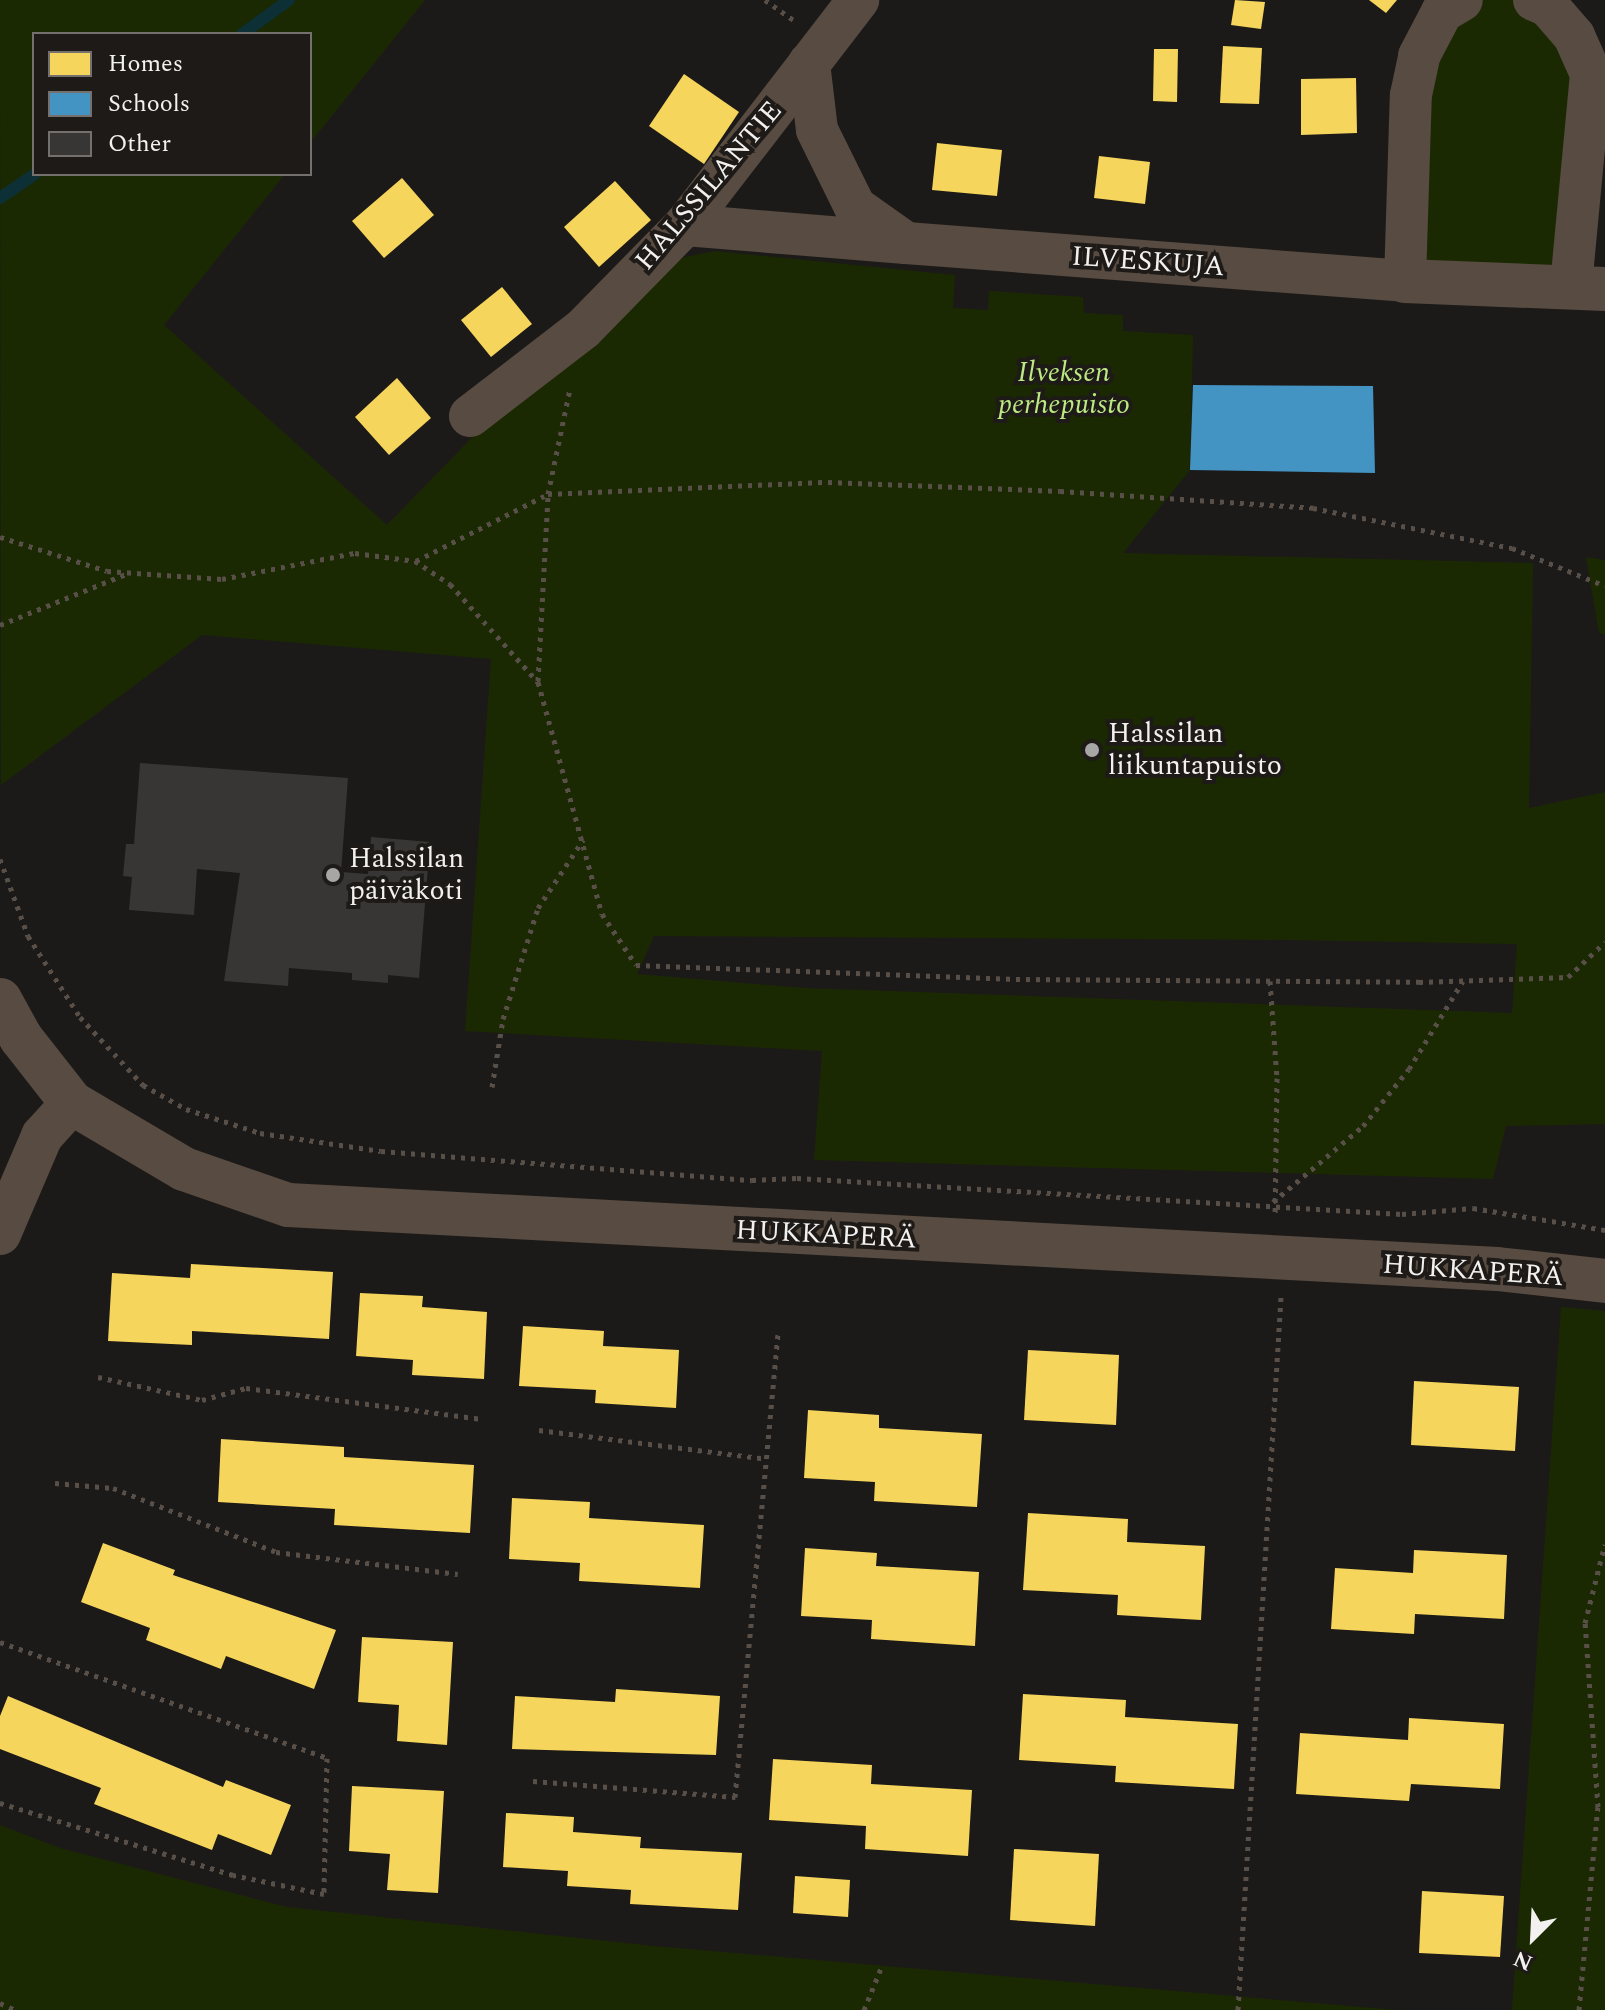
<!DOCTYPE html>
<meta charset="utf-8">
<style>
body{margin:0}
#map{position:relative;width:1605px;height:2010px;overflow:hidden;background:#1c1a18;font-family:Spectral,serif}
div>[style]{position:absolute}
.green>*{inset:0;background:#1b2903}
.homes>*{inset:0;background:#f6d55c}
.schools>*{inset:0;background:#4393c3}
.stream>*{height:12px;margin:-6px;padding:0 6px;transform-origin:6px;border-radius:6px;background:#0d3036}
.building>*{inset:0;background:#373634}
.path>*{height:5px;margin-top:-2.5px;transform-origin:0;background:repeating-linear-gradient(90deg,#584f48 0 4px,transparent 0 10px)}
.minor>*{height:42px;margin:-21px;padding:0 21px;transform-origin:21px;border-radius:21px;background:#584b41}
.tertiary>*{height:44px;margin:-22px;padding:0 22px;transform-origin:22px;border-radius:22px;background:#584b41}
.dots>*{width:22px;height:22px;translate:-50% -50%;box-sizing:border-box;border:4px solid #1d1a17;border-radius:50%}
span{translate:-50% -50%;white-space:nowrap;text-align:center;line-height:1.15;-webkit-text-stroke:8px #1d1a17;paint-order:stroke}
.street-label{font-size:28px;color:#f3f1ef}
.park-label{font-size:28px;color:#bde983;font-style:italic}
.poi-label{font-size:28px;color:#f3f1ef}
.left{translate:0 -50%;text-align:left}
.legend{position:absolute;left:32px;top:32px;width:280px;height:144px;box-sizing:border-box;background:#1d1a17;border:2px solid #73706d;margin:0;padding:10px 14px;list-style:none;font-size:24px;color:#f3f1ef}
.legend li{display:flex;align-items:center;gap:16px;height:40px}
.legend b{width:40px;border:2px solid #73706d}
.north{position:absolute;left:1493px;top:1898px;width:80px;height:80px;-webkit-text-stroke:6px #1d1a17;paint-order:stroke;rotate:204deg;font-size:22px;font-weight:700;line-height:32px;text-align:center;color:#f3f1ef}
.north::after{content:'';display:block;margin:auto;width:28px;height:36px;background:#f3f1ef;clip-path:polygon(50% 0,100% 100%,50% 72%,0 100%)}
</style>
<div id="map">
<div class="green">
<div style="clip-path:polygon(evenodd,0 0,425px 0,310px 143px,310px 34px,34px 34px,34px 174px,285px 174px,164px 325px,387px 525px,528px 380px,680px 258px,715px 251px,955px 275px,953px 308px,988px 310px,989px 291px,1083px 297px,1084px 313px,1123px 315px,1123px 331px,1193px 335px,1190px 470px,1123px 553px,1533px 563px,1529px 808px,1605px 792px,1605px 1124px,1506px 1126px,1493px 1179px,814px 1160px,822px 1051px,465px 1031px,491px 659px,202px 635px,1px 785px,0 0,654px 936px,1291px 940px,1517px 944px,1512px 1013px,804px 988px,637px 974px,654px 936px)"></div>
<div style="clip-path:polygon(1462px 0,1534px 0,1574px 36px,1571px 287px,1405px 281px,1411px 95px)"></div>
<div style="clip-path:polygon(1586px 557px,1605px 560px,1605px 635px,1599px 633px)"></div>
<div style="clip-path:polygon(1561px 1307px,1605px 1311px,1605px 2010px,1512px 2010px)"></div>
<div style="clip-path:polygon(0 1825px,60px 1848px,287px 1907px,654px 1946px,1396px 2010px,0 2010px)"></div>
</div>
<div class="homes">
<div style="clip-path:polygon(1235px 0,1265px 2px,1261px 29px,1231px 25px)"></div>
<div style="clip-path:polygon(1369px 0,1397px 0,1386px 13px)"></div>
<div style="clip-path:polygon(1223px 46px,1262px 48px,1259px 104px,1220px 103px)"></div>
<div style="clip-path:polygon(1154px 49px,1178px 49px,1177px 102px,1153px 101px)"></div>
<div style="clip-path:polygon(684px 74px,739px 112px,704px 164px,649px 126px)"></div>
<div style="clip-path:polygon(1356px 78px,1357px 133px,1301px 135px,1301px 79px)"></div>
<div style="clip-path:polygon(937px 143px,1002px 150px,997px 196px,932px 190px)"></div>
<div style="clip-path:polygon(1099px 156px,1150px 162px,1145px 204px,1094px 198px)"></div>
<div style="clip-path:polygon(402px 178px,434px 215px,384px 258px,352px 221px)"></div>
<div style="clip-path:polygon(615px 181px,651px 220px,599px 267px,564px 227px)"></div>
<div style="clip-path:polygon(502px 287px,532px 324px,491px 357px,461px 320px)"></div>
<div style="clip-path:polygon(397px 378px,431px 418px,389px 455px,355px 417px)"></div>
<div style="clip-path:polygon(191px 1264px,333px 1272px,329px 1339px,192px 1331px,192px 1345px,108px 1341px,112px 1273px,190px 1278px)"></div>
<div style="clip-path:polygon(360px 1293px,423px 1296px,422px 1307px,487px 1312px,484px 1379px,412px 1375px,413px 1360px,356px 1356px)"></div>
<div style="clip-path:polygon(523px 1326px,604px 1331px,603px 1346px,679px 1350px,676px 1408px,595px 1403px,596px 1390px,519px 1386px)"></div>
<div style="clip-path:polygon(1028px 1350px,1119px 1355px,1116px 1425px,1024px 1420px)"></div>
<div style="clip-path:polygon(1414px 1381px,1519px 1387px,1515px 1451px,1411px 1445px)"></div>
<div style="clip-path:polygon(808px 1410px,879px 1415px,879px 1428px,982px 1434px,977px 1507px,874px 1501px,875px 1482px,804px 1478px)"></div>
<div style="clip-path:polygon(221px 1439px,344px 1447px,344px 1457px,474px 1465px,470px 1533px,334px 1525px,335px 1509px,218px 1502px)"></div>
<div style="clip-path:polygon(512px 1498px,590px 1502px,589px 1518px,704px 1525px,700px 1588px,579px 1581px,580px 1563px,509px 1559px)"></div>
<div style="clip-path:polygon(1028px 1513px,1128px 1519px,1127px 1542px,1205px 1546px,1201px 1620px,1117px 1615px,1118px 1595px,1023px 1590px)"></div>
<div style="clip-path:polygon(103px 1543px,175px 1570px,173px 1575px,336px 1630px,314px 1689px,226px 1656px,221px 1669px,146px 1640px,150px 1628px,81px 1602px)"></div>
<div style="clip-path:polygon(805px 1548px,877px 1553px,876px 1566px,979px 1572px,975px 1646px,871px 1639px,872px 1620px,801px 1616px)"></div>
<div style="clip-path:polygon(1414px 1550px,1507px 1555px,1504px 1619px,1415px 1614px,1414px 1634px,1331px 1629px,1335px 1568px,1413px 1573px)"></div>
<div style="clip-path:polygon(362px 1637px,453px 1642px,447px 1745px,397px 1741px,399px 1705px,358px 1702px)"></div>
<div style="clip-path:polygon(616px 1689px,720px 1696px,716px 1755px,512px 1749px,515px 1696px,615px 1702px)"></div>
<div style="clip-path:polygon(1023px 1694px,1126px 1700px,1125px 1717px,1238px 1724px,1234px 1789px,1115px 1782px,1116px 1766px,1019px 1760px)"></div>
<div style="clip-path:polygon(8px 1696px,223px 1787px,226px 1780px,291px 1805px,271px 1855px,218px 1834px,212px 1850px,94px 1804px,101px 1788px,0 1749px,0 1716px)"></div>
<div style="clip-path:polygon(1409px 1718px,1504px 1724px,1500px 1789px,1411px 1784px,1409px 1801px,1296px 1794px,1300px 1733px,1408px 1740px)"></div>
<div style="clip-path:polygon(773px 1759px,872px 1765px,871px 1784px,972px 1790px,968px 1856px,865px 1849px,866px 1826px,769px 1820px)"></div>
<div style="clip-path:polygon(352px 1786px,444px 1791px,438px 1893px,387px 1890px,390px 1854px,349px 1851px)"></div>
<div style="clip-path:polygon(506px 1813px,574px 1817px,573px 1832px,641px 1837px,640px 1848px,742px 1853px,738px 1910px,630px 1904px,631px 1890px,567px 1886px,568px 1871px,503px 1867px)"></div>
<div style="clip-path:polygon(1014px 1849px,1099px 1854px,1095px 1926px,1010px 1920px)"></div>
<div style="clip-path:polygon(795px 1876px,850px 1880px,848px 1917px,793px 1913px)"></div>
<div style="clip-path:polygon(1422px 1891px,1504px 1896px,1500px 1957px,1419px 1953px)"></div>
</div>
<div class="schools">
<div style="clip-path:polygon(1193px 385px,1373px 386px,1375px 473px,1190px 470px)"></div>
</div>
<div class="stream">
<div style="left:242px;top:34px;width:58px;rotate:-35.9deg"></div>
<div style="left:0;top:198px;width:42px;rotate:-34.4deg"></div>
</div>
<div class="building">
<div style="clip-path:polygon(140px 763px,348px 778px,341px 872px,368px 874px,371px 837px,430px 842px,419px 978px,388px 975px,388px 983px,352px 980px,352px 973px,289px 968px,288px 986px,224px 981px,240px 873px,197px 869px,194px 915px,129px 910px,132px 877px,123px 876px,126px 844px,134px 844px)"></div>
</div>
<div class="path">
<div style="left:765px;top:0;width:37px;rotate:35deg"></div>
<div style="left:0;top:537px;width:112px;rotate:17.6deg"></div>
<div style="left:107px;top:571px;width:115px;rotate:4deg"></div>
<div style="left:222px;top:579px;width:136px;rotate:-11.1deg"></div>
<div style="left:355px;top:553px;width:61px;rotate:7.6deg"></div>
<div style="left:415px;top:561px;width:42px;rotate:33.3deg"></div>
<div style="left:450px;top:584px;width:132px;rotate:48.1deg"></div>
<div style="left:538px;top:682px;width:241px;rotate:74.6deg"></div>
<div style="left:602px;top:914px;width:61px;rotate:56.3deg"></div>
<div style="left:636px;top:965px;width:380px;rotate:2.1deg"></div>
<div style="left:1016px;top:979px;width:403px;rotate:0.4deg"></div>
<div style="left:1419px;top:982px;width:149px;rotate:-1.9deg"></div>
<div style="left:1568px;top:977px;width:51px;rotate:-43.4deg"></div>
<div style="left:416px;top:561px;width:148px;rotate:-26.9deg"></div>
<div style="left:548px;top:494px;width:280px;rotate:-2.5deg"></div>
<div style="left:828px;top:482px;width:232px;rotate:2.2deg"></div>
<div style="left:1060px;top:491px;width:254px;rotate:3.8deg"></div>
<div style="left:1313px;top:508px;width:203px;rotate:11.4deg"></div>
<div style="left:1512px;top:548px;width:100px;rotate:22.2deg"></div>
<div style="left:0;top:625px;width:139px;rotate:-22deg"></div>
<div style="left:538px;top:681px;width:187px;rotate:-86.9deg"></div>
<div style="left:548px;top:494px;width:107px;rotate:-78.2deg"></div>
<div style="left:0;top:859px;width:82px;rotate:70deg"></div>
<div style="left:28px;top:936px;width:96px;rotate:57.3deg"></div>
<div style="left:80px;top:1017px;width:93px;rotate:47.2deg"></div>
<div style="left:143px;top:1085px;width:49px;rotate:29.2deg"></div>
<div style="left:186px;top:1109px;width:78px;rotate:18deg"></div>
<div style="left:260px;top:1133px;width:122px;rotate:8.5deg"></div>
<div style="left:381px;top:1151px;width:372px;rotate:4.5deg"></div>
<div style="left:752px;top:1180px;width:45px;rotate:-2.5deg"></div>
<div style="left:797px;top:1178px;width:606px;rotate:3.41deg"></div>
<div style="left:1402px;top:1214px;width:71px;rotate:-4.8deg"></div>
<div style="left:1473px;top:1208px;width:134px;rotate:9.5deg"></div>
<div style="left:1270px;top:981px;width:97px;rotate:85.9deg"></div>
<div style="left:1277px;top:1078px;width:137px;rotate:90.8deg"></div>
<div style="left:492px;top:1087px;width:69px;rotate:-80.8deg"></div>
<div style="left:503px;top:1019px;width:116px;rotate:-72.5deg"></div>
<div style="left:538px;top:908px;width:82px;rotate:-56.5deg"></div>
<div style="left:1273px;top:1202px;width:118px;rotate:-40.2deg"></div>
<div style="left:1363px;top:1126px;width:73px;rotate:-51.1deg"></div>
<div style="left:1409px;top:1069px;width:103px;rotate:-58.5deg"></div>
<div style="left:98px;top:1377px;width:107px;rotate:12.5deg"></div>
<div style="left:202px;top:1400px;width:46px;rotate:-15.3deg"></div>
<div style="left:246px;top:1388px;width:238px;rotate:7.5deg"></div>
<div style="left:539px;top:1430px;width:230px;rotate:7.2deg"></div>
<div style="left:55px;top:1483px;width:58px;rotate:4.9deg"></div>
<div style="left:113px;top:1488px;width:175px;rotate:21.4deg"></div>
<div style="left:276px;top:1552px;width:183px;rotate:6.9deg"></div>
<div style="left:0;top:1642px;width:347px;rotate:19.5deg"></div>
<div style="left:327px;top:1758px;width:136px;rotate:91.3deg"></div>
<div style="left:324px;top:1894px;width:93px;rotate:-168.2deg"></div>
<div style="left:233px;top:1875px;width:244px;rotate:-162.8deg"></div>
<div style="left:533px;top:1781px;width:203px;rotate:4.5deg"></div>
<div style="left:735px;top:1797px;width:466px;rotate:-84.7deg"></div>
<div style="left:0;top:2003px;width:17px;rotate:24deg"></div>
<div style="left:864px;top:2010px;width:48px;rotate:-67.8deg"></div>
<div style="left:1238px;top:2010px;width:715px;rotate:-86.55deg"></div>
<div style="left:1579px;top:2010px;width:204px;rotate:-84.7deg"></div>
<div style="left:1598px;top:1807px;width:184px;rotate:-94deg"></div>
<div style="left:1585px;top:1623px;width:81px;rotate:-75.8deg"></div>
</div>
<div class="minor">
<div style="left:1534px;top:0;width:15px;rotate:23deg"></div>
<div style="left:1548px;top:6px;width:40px;rotate:49deg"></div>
<div style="left:1574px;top:36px;width:42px;rotate:65.9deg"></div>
<div style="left:1591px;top:74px;width:214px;rotate:95.4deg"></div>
<div style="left:809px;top:63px;width:67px;rotate:83.2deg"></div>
<div style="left:817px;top:130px;width:86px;rotate:63.7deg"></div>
<div style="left:855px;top:207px;width:62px;rotate:35.2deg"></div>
<div style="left:906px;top:243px;width:500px;rotate:4.35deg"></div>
<div style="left:1405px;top:281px;width:186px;rotate:-88.2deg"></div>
<div style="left:1411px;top:95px;width:40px;rotate:-78deg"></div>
<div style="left:1419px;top:56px;width:50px;rotate:-62.4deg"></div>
<div style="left:1442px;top:12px;width:23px;rotate:-31deg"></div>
<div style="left:685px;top:225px;width:221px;rotate:4.7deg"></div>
<div style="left:470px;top:416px;width:143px;rotate:-37.6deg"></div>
<div style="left:583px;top:329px;width:146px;rotate:-45.6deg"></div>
<div style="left:685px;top:225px;width:284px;rotate:-52.4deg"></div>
<div style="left:0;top:1234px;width:107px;rotate:-66.8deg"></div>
<div style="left:42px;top:1136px;width:45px;rotate:-47.7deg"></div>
</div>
<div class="tertiary">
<div style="left:1405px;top:281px;width:200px;rotate:2.3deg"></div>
<div style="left:0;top:1000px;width:43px;rotate:61.1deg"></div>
<div style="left:21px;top:1038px;width:83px;rotate:51.9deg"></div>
<div style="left:72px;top:1103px;width:130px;rotate:30.5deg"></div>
<div style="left:184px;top:1169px;width:110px;rotate:19.1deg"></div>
<div style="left:288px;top:1205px;width:1211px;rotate:3.03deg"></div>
<div style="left:1497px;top:1269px;width:109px;rotate:6.3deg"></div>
</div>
<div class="dots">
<div style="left:1092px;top:750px;background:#a8a6a4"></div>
<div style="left:333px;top:875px;background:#a8a6a4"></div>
</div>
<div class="street-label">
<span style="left:709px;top:186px;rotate:-50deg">HALSSILANTIE</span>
<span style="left:1148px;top:262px;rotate:4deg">ILVESKUJA</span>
<span style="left:826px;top:1235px;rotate:3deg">HUKKAPERÄ</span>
<span style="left:1473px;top:1271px;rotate:4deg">HUKKAPERÄ</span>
</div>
<div class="park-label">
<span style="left:1064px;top:389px">Ilveksen<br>perhepuisto</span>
</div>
<div class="poi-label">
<span class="left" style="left:1108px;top:750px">Halssilan<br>liikuntapuisto</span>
<span class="left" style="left:349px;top:875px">Halssilan<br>päiväkoti</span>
</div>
<ul class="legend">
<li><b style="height:22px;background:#f6d55c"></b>Homes</li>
<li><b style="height:22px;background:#4393c3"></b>Schools</li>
<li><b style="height:22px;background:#373634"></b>Other</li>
</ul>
<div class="north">N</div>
</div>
